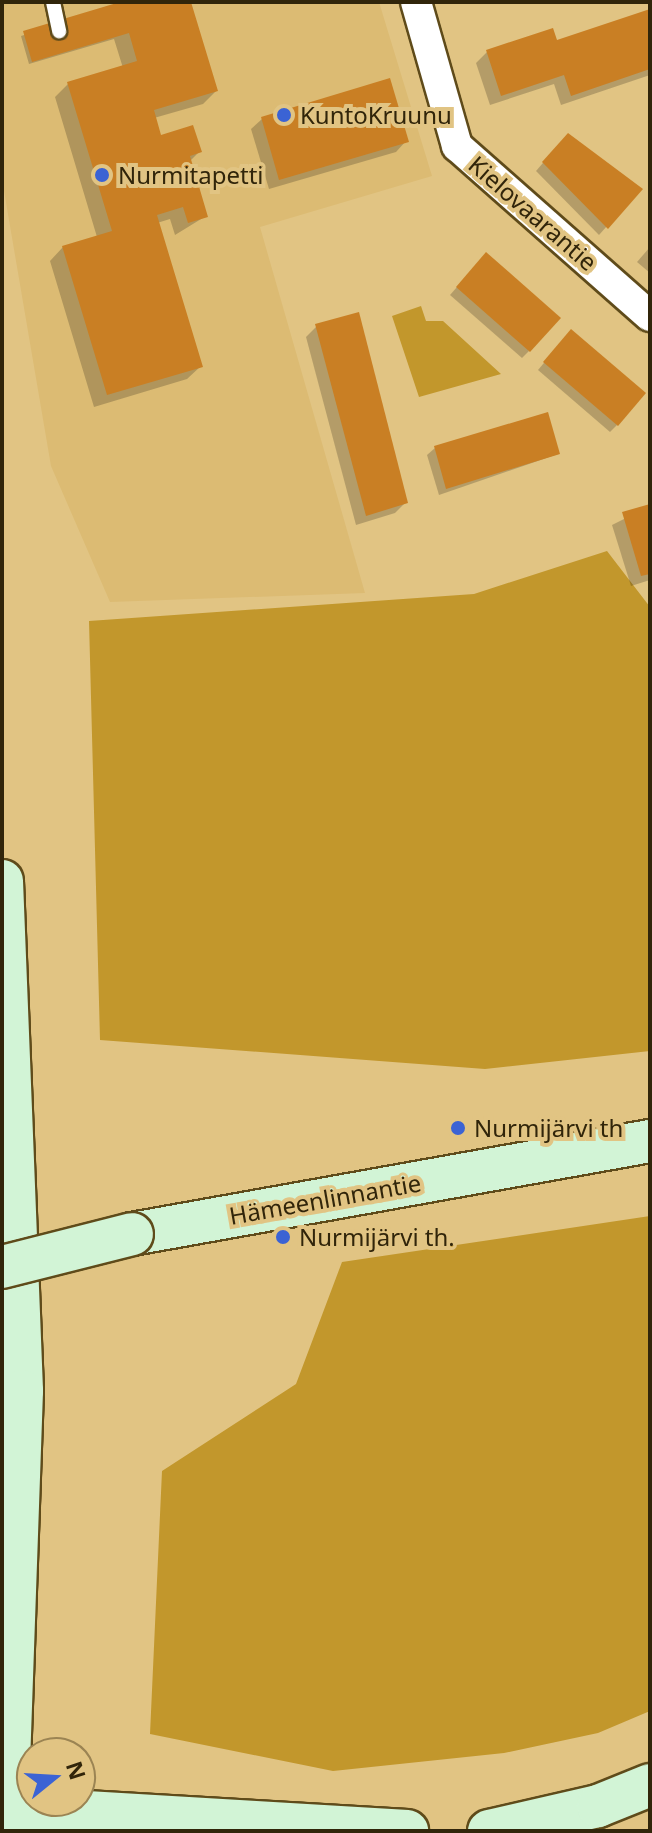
<!DOCTYPE html>
<meta charset="utf-8">
<style>
body{margin:0}
#map{position:relative;width:652px;height:1833px;overflow:hidden;background:#e1c483;font-family:"Noto Sans",sans-serif}
div>[style]{position:absolute}
.built>*{inset:0;background:#dcbb73}
.green>*{inset:0;background:#c2972c}
.shadow>*{inset:0;background:#0003}
.building>*{inset:0;background:#c97f24}
.roads{filter:drop-shadow(2px 0 #5f4b1a) drop-shadow(-2px 0 #5f4b1a) drop-shadow(0 2px #5f4b1a) drop-shadow(0 -2px #5f4b1a)}
.lane>*{height:14px;margin:-7px;padding:0 7px;transform-origin:7px;border-radius:7px;background:#fff}
.street>*{height:30px;margin:-15px;padding:0 15px;transform-origin:15px;border-radius:15px;background:#fff}
.secondary>*{height:42px;margin:-21px;padding:0 21px;transform-origin:21px;border-radius:21px;background:#d2f4d6}
.bridges{filter:drop-shadow(2px 0 #5f4b1a) drop-shadow(-2px 0 #5f4b1a) drop-shadow(0 2px #5f4b1a) drop-shadow(0 -2px #5f4b1a)}
.secondary-bridge>*{height:42px;margin:-21px;padding:0 21px;transform-origin:21px;border-radius:21px;background:#d2f4d6}
.dots>*{width:22px;height:22px;translate:-50% -50%;box-sizing:border-box;border:4px solid #e1c483;border-radius:50%}
span{translate:-50% -50%;white-space:nowrap;text-align:center;line-height:1.15;-webkit-text-stroke:8px #e1c483;paint-order:stroke}
.poi-label{font-size:24px;color:#31250a}
.left{translate:0 -50%;text-align:left}
.street-label{font-size:24px;color:#31250a}
.frame{position:absolute;inset:0;border:4px solid #31250a;pointer-events:none}
.north{position:absolute;left:16px;top:1737px;width:80px;height:80px;box-sizing:border-box;background:#e1c483;border:2px solid #9b8453;border-radius:50%;rotate:72deg;font-size:22px;font-weight:700;line-height:32px;text-align:center;color:#31250a}
.north::after{content:'';display:block;margin:auto;width:28px;height:36px;background:#3b63d4;clip-path:polygon(50% 0,100% 100%,50% 72%,0 100%)}
</style>
<div id="map">
<div class="built">
<div style="clip-path:polygon(2px 2px,379px 2px,432px 176px,260px 227px,365px 593px,110px 602px,51px 466px,2px 179px)"></div>
</div>
<div class="green">
<div style="clip-path:polygon(421px 306px,426px 321px,443px 321px,501px 374px,419px 397px,392px 316px)"></div>
<div style="clip-path:polygon(607px 551px,650px 607px,650px 1051px,485px 1069px,100px 1040px,89px 621px,474px 594px)"></div>
<div style="clip-path:polygon(650px 1216px,650px 1711px,598px 1733px,504px 1753px,333px 1771px,150px 1734px,162px 1471px,296px 1384px,342px 1262px)"></div>
</div>
<div class="shadow">
<div style="clip-path:polygon(127px 2px,189px 2px,216px 91px,203px 104px,154px 118px,160px 137px,199px 152px,189px 162px,206px 216px,175px 235px,170px 219px,157px 223px,201px 366px,187px 379px,94px 407px,50px 261px,63px 247px,97px 237px,55px 97px,68px 84px,123px 68px,114px 39px,29px 64px,21px 36px)"></div>
<div style="clip-path:polygon(650px 11px,650px 75px,561px 105px,554px 84px,490px 105px,476px 63px,487px 52px,556px 42px)"></div>
<div style="clip-path:polygon(262px 119px,406px 141px,396px 152px,269px 189px,251px 129px)"></div>
<div style="clip-path:polygon(561px 142px,640px 189px,599px 235px,536px 171px)"></div>
<div style="clip-path:polygon(650px 247px,650px 273px,637px 262px)"></div>
<div style="clip-path:polygon(479px 262px,529px 351px,522px 358px,450px 295px)"></div>
<div style="clip-path:polygon(317px 326px,406px 502px,395px 513px,356px 525px,306px 337px)"></div>
<div style="clip-path:polygon(564px 339px,617px 425px,610px 432px,538px 370px)"></div>
<div style="clip-path:polygon(435px 448px,558px 454px,439px 495px,427px 455px)"></div>
<div style="clip-path:polygon(650px 506px,650px 580px,631px 586px,612px 525px)"></div>
</div>
<div class="building">
<div style="clip-path:polygon(120px 2px,191px 2px,218px 91px,154px 110px,161px 135px,193px 125px,202px 152px,190px 156px,208px 217px,188px 223px,183px 207px,157px 215px,203px 367px,107px 395px,62px 246px,112px 231px,67px 82px,137px 61px,129px 33px,32px 62px,23px 31px)"></div>
<div style="clip-path:polygon(650px 9px,650px 69px,571px 96px,564px 75px,501px 96px,486px 50px,553px 28px,557px 40px)"></div>
<div style="clip-path:polygon(390px 78px,409px 142px,279px 180px,261px 117px)"></div>
<div style="clip-path:polygon(568px 133px,643px 189px,608px 229px,542px 162px)"></div>
<div style="clip-path:polygon(486px 252px,561px 318px,530px 352px,456px 287px)"></div>
<div style="clip-path:polygon(359px 312px,408px 503px,366px 516px,315px 324px)"></div>
<div style="clip-path:polygon(571px 329px,646px 393px,618px 426px,543px 362px)"></div>
<div style="clip-path:polygon(548px 412px,560px 454px,446px 489px,434px 446px)"></div>
<div style="clip-path:polygon(650px 504px,650px 574px,641px 576px,622px 512px)"></div>
</div>
<div class="roads">
<div class="lane">
<div style="left:53px;top:2px;width:30px;rotate:78deg"></div>
</div>
<div class="street">
<div style="left:416px;top:2px;width:150px;rotate:74.1deg"></div>
<div style="left:457px;top:146px;width:257px;rotate:41.4deg"></div>
</div>
<div class="secondary">
<div style="left:2px;top:881px;width:510px;rotate:87.75deg"></div>
<div style="left:22px;top:1391px;width:440px;rotate:92deg"></div>
<div style="left:132px;top:1234px;width:526px;rotate:-10.18deg"></div>
<div style="left:2px;top:1807px;width:406px;rotate:3.4deg"></div>
<div style="left:489px;top:1831px;width:112px;rotate:-12.9deg"></div>
<div style="left:598px;top:1806px;width:56px;rotate:-22deg"></div>
</div>
</div>
<div class="bridges">
<div class="secondary-bridge">
<div style="left:2px;top:1267px;width:134px;rotate:-14.2deg"></div>
</div>
</div>
<div class="dots">
<div style="left:284px;top:115px;background:#3b63d4"></div>
<div style="left:102px;top:175px;background:#3b63d4"></div>
<div style="left:458px;top:1128px;background:#3b63d4"></div>
<div style="left:283px;top:1237px;background:#3b63d4"></div>
</div>
<div class="poi-label">
<span class="left" style="left:300px;top:115px">KuntoKruunu</span>
<span class="left" style="left:118px;top:175px">Nurmitapetti</span>
<span class="left" style="left:474px;top:1128px">Nurmijärvi th</span>
<span class="left" style="left:299px;top:1237px">Nurmijärvi th.</span>
</div>
<div class="street-label">
<span style="left:533px;top:213px;rotate:41deg">Kielovaarantie</span>
<span style="left:325px;top:1199px;rotate:-10deg">Hämeenlinnantie</span>
</div>
<div class="frame"></div>
<div class="north">N</div>
</div>
